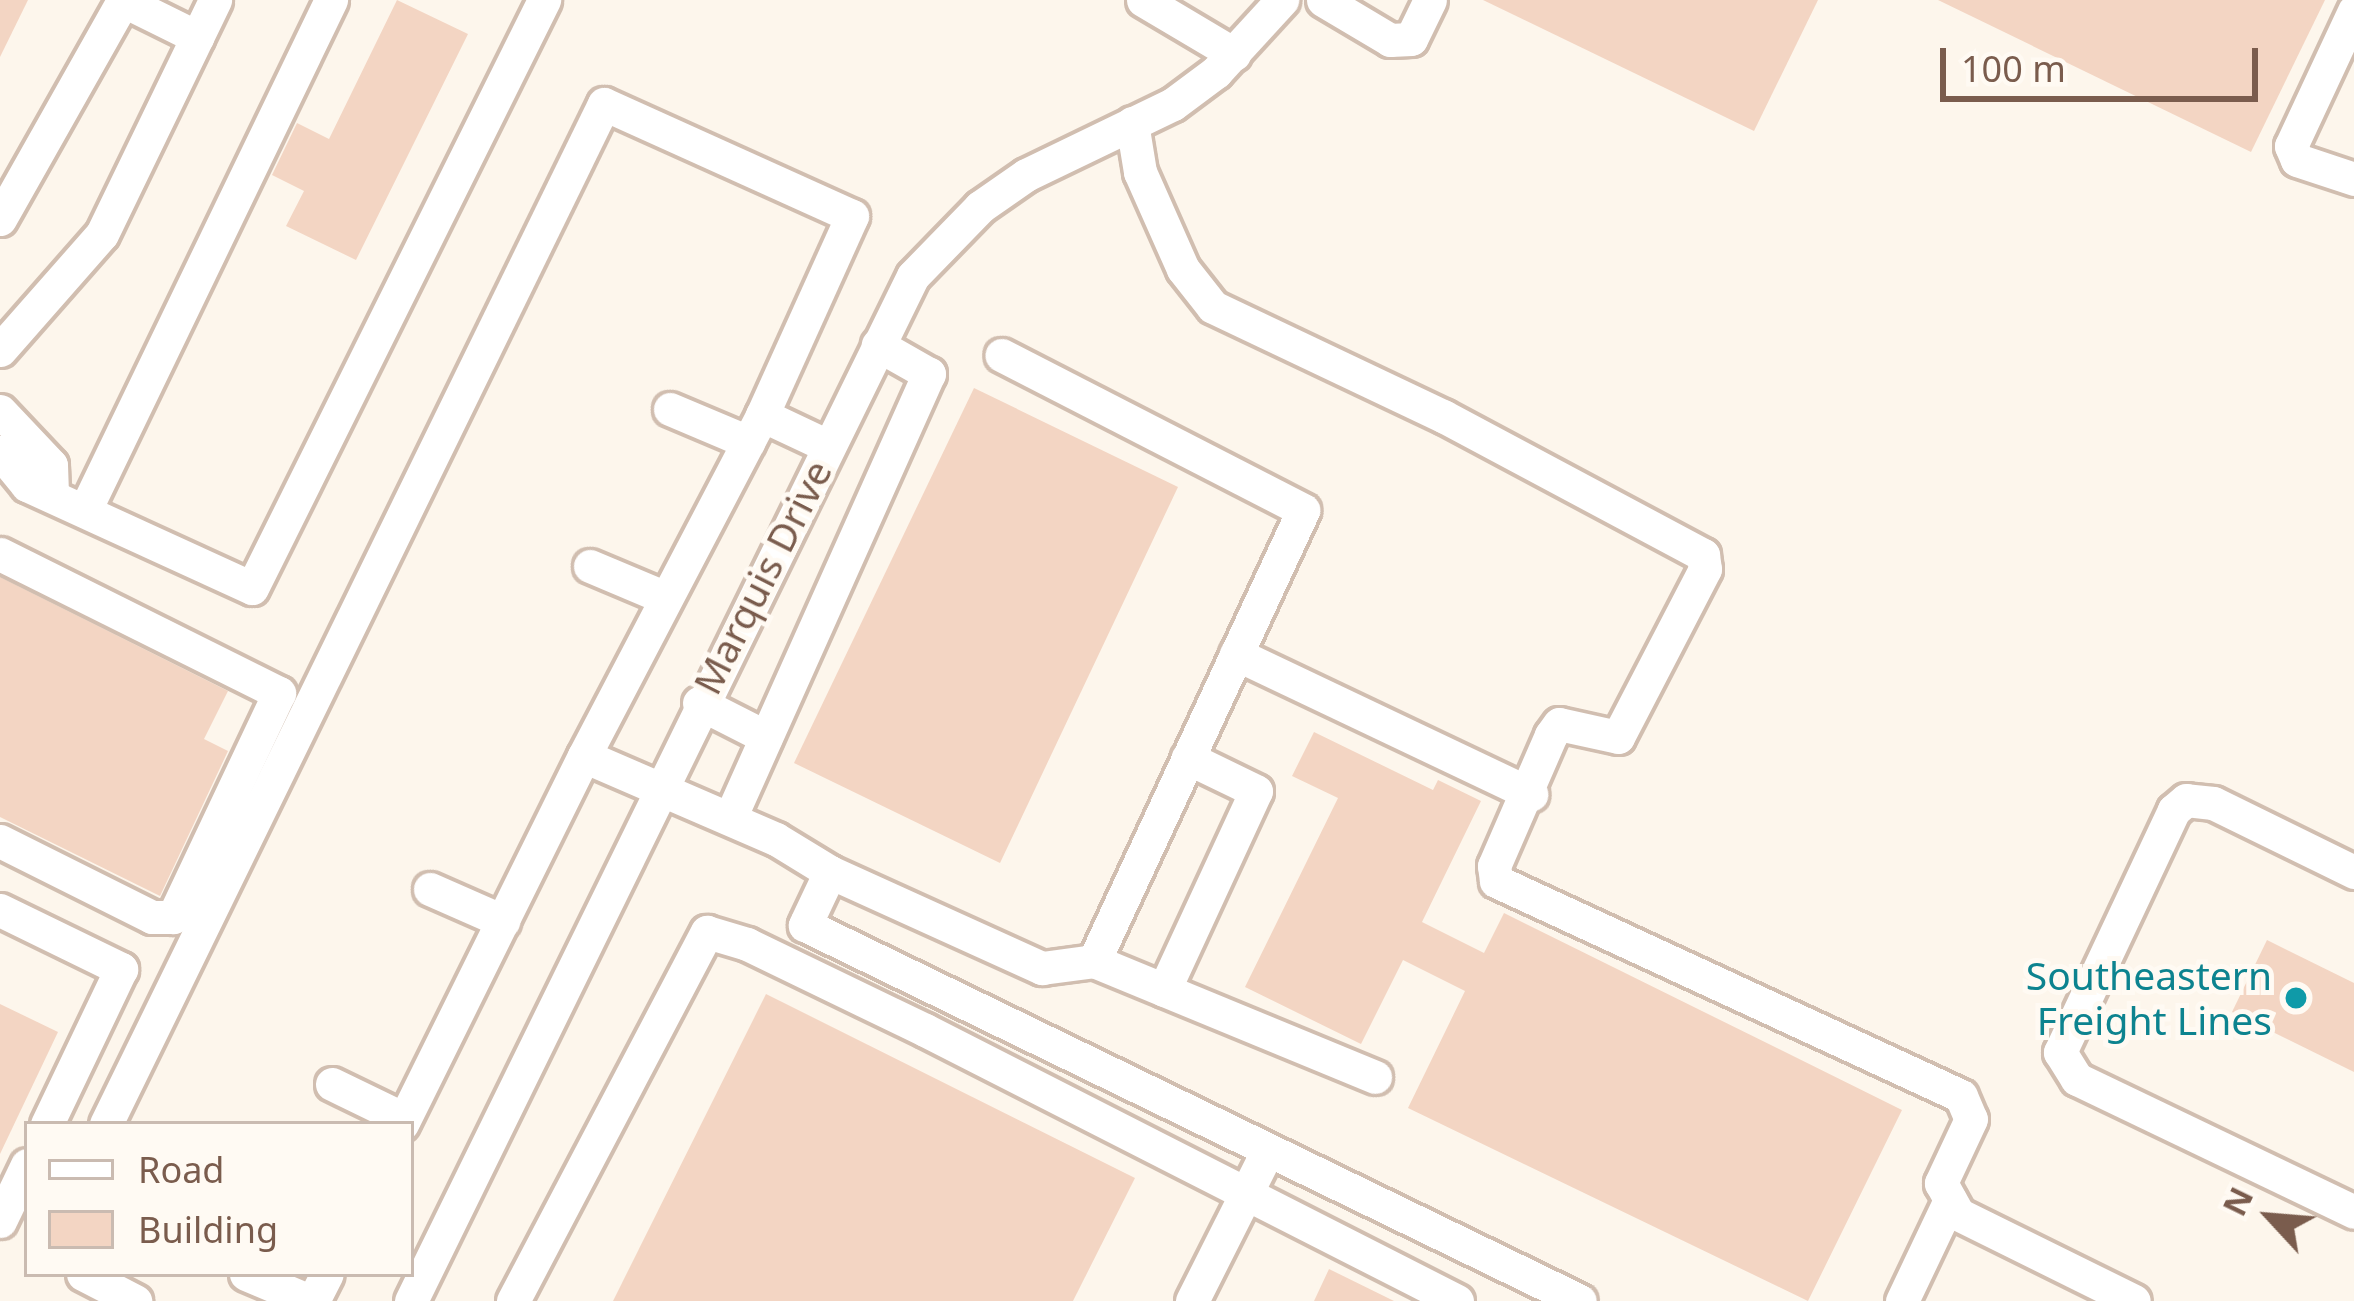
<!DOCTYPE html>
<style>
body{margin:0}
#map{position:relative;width:2354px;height:1301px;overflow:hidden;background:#fdf6ec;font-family:"Noto Sans",sans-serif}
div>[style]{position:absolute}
.building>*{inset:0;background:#f3d5c3}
.roads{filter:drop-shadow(3px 0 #d1beb0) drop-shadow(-3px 0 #d1beb0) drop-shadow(0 3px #d1beb0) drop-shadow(0 -3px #d1beb0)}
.minor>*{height:33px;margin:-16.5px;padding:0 16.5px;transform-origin:16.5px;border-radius:16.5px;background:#fff}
.dots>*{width:33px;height:33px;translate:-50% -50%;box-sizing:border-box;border:6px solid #fffaf3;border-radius:50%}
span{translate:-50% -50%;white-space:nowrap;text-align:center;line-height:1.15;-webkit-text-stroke:10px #fffaf3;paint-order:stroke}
.street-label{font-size:39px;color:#7a5c4d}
.culture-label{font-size:39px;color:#0d838f}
.right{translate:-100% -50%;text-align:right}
.legend{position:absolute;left:24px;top:1121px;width:390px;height:156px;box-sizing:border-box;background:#fffaf3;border:3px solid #cabbb1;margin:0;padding:15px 21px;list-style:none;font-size:36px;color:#7a5c4d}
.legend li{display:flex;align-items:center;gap:24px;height:60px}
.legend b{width:60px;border:3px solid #cabbb1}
.north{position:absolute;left:2210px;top:1157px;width:120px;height:120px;-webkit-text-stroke:9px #fffaf3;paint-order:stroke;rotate:296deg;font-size:33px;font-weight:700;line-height:48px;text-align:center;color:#7a5c4d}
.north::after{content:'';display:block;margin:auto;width:42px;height:54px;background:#7a5c4d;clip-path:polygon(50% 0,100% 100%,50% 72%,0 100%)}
.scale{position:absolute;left:1940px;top:48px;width:318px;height:54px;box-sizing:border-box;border:6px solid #7a5c4d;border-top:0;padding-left:15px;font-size:36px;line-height:42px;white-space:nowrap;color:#7a5c4d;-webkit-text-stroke:9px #fffaf3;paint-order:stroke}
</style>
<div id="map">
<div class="building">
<div style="clip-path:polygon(0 0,28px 0,0 57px)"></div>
<div style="clip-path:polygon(397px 0,468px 34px,356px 260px,286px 226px,304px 191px,272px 175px,297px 123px,329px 139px)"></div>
<div style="clip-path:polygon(1483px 0,1818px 0,1754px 131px)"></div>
<div style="clip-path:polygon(1938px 0,2325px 0,2251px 152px)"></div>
<div style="clip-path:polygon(974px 388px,1178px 487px,1000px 863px,794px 763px)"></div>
<div style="clip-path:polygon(0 577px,228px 691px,204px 739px,228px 751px,160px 896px,0 817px)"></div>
<div style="clip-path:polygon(1314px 732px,1433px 790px,1438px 780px,1481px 801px,1422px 922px,1484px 953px,1504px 913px,1902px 1110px,1808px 1301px,1408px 1108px,1465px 991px,1403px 960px,1361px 1044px,1245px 987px,1338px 798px,1292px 776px)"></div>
<div style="clip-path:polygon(2267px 940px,2354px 983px,2354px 1072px,2232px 1012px)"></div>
<div style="clip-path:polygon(766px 994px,1135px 1178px,1073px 1301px,613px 1301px)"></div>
<div style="clip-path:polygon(0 1004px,58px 1032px,0 1154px)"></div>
<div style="clip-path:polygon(1329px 1269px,1394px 1301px,1314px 1301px)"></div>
</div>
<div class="roads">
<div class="minor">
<div style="left:122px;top:0;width:84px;rotate:26.3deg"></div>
<div style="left:1143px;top:0;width:106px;rotate:30.7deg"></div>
<div style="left:1323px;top:0;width:78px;rotate:30.8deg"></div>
<div style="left:1390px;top:40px;width:21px;rotate:-3deg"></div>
<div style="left:1411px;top:39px;width:43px;rotate:-64deg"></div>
<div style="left:2354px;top:11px;width:149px;rotate:115deg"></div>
<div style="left:2291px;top:146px;width:15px;rotate:67deg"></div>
<div style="left:2297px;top:160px;width:60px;rotate:18.4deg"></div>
<div style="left:1132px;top:123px;width:50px;rotate:80.7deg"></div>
<div style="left:1140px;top:172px;width:106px;rotate:66.1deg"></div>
<div style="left:1183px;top:269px;width:48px;rotate:51.7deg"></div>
<div style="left:1213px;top:307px;width:255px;rotate:25.4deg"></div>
<div style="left:1443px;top:416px;width:295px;rotate:28.1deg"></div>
<div style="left:1703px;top:555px;width:14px;rotate:82deg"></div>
<div style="left:1705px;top:569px;width:189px;rotate:117.4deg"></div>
<div style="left:1618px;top:737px;width:60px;rotate:-167.6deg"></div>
<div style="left:1559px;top:724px;width:14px;rotate:126deg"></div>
<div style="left:1551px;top:735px;width:143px;rotate:113.5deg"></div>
<div style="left:1494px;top:866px;width:15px;rotate:82deg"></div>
<div style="left:1496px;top:881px;width:512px;rotate:24.81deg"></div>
<div style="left:1961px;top:1096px;width:25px;rotate:67deg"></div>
<div style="left:1971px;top:1119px;width:71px;rotate:115.1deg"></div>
<div style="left:1941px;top:1183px;width:35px;rotate:61deg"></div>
<div style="left:1958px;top:1214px;width:196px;rotate:26.3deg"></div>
<div style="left:0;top:219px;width:250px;rotate:-60.6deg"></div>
<div style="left:0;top:350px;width:154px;rotate:-48.7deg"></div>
<div style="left:102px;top:234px;width:260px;rotate:-64.2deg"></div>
<div style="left:670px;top:409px;width:85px;rotate:22.9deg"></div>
<div style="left:0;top:411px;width:74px;rotate:46.6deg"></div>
<div style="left:51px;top:465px;width:26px;rotate:88deg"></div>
<div style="left:0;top:452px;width:43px;rotate:50.7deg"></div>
<div style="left:27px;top:485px;width:247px;rotate:24.6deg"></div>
<div style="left:252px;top:588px;width:657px;rotate:-63.59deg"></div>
<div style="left:87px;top:506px;width:562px;rotate:-64.26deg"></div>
<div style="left:0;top:554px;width:312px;rotate:26.5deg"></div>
<div style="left:279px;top:693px;width:248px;rotate:115.3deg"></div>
<div style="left:173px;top:917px;width:21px;rotate:180deg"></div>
<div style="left:152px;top:917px;width:170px;rotate:-153.4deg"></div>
<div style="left:590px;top:566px;width:82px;rotate:22.8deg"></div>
<div style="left:1236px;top:654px;width:327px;rotate:25.4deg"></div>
<div style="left:699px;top:703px;width:75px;rotate:26.9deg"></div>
<div style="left:584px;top:756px;width:385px;rotate:-62.4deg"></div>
<div style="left:762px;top:415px;width:73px;rotate:25.2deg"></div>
<div style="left:730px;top:818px;width:487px;rotate:-65.9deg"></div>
<div style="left:929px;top:374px;width:59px;rotate:-150.4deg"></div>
<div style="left:830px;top:872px;width:233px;rotate:24.4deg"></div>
<div style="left:1042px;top:968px;width:52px;rotate:-7.7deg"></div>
<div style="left:1094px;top:961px;width:497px;rotate:-65.1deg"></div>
<div style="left:1303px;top:510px;width:339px;rotate:-152.8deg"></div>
<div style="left:2354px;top:872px;width:157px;rotate:-153.9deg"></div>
<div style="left:2213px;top:803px;width:27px;rotate:-174deg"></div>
<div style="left:2186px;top:800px;width:16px;rotate:140deg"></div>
<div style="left:2174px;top:810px;width:268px;rotate:115.2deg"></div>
<div style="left:2060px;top:1052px;width:32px;rotate:58deg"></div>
<div style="left:2077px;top:1079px;width:307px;rotate:25.6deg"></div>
<div style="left:430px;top:889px;width:80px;rotate:23.7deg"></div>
<div style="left:0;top:910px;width:135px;rotate:26deg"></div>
<div style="left:121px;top:969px;width:172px;rotate:115.5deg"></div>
<div style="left:1094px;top:961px;width:304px;rotate:22.4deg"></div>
<div style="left:1164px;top:990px;width:219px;rotate:-65.2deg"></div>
<div style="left:1256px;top:791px;width:76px;rotate:-154.1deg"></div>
<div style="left:332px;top:1084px;width:80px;rotate:25.9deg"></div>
<div style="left:106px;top:1124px;width:1135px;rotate:-63.98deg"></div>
<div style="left:604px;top:104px;width:272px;rotate:24.3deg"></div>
<div style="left:852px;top:216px;width:218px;rotate:114.3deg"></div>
<div style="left:402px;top:1124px;width:411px;rotate:-63.7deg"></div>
<div style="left:584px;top:756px;width:209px;rotate:23.4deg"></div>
<div style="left:776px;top:839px;width:63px;rotate:31.4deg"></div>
<div style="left:830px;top:872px;width:59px;rotate:115.3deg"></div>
<div style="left:805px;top:925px;width:861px;rotate:25.88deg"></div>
<div style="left:0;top:1221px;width:62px;rotate:-64.3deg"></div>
<div style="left:83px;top:1274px;width:59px;rotate:27.4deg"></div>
<div style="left:246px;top:1274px;width:69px;rotate:22.9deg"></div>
<div style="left:313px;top:1301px;width:30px;rotate:-63deg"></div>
<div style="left:411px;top:1301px;width:1141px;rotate:-63.91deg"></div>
<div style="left:913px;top:276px;width:96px;rotate:-45.8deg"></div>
<div style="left:980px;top:207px;width:56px;rotate:-34.8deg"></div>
<div style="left:1026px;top:175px;width:163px;rotate:-25.8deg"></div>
<div style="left:1173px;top:104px;width:54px;rotate:-36.7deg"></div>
<div style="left:1216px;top:72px;width:98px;rotate:-47.5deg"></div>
<div style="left:513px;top:1301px;width:417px;rotate:-62.3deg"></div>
<div style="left:707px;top:932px;width:42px;rotate:16.7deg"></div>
<div style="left:747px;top:944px;width:198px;rotate:25.8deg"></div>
<div style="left:925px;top:1030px;width:597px;rotate:26.99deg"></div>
<div style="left:1192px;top:1301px;width:169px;rotate:-63.3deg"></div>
<div style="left:1902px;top:1301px;width:112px;rotate:-64.6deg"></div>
</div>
</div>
<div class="dots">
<div style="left:2296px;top:998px;background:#0f9aa8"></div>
</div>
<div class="street-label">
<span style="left:762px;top:577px;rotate:-63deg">Marquis Drive</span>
</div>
<div class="culture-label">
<span class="right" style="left:2272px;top:998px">Southeastern<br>Freight Lines</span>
</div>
<ul class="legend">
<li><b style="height:15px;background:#fff"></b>Road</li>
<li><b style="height:33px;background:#f3d5c3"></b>Building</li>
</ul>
<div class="north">N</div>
<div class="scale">100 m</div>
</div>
